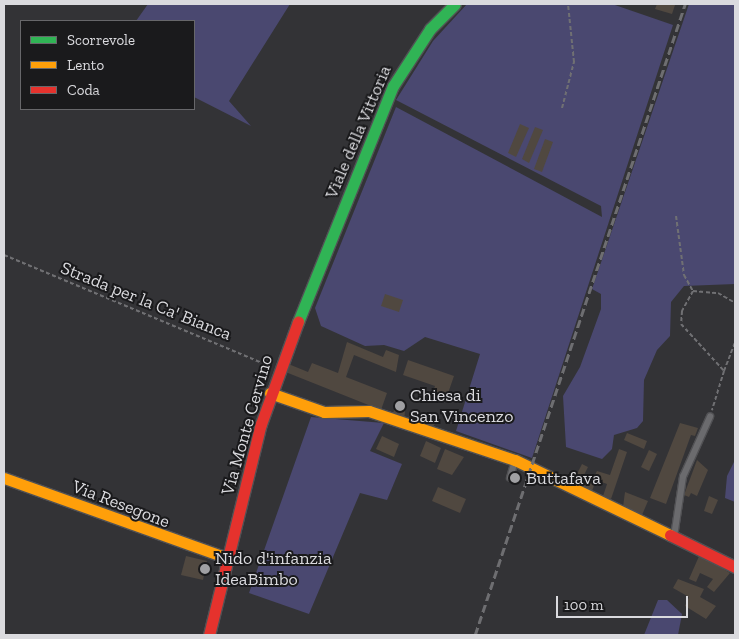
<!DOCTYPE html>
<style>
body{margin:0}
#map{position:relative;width:739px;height:639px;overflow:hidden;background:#333336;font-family:"Zilla Slab",serif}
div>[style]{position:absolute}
.green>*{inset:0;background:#4a4870}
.building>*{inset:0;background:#504840}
.path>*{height:2px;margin-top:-1px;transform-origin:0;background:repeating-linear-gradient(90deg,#707073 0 4px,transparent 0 6.5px)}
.roads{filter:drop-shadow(1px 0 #515154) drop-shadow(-1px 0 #515154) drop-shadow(0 1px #515154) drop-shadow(0 -1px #515154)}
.lane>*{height:5.5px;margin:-2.75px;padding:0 2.75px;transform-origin:2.75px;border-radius:2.75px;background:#6b6b6e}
.fast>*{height:11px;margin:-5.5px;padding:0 5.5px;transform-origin:5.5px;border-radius:5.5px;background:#30b455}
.slow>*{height:11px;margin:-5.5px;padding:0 5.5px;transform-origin:5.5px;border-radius:5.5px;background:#ff9f0a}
.jam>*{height:11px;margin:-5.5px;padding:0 5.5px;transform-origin:5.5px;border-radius:5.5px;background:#e5322d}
.rail>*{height:2.5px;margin-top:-1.25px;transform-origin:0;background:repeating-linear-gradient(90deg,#6e6e71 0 8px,transparent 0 12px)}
.dots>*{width:14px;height:14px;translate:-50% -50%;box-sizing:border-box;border:2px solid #1a1a1c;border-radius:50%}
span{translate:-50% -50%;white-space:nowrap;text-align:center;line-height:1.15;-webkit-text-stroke:4px #1a1a1c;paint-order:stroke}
.street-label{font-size:18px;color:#dadade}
.poi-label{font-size:18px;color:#dadade}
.left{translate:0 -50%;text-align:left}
.frame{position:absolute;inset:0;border:5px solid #dadade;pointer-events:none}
.legend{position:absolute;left:20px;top:20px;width:175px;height:90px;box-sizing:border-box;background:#1a1a1c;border:1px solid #67676a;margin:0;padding:6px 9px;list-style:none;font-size:15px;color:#dadade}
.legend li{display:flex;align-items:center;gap:10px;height:25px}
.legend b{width:25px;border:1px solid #67676a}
.scale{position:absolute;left:556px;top:596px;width:132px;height:22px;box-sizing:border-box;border:2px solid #dadade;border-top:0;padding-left:6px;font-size:15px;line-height:18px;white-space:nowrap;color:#dadade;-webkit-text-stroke:4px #1a1a1c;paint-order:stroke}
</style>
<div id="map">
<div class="green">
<div style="clip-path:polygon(148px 4px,290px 4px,229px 101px,251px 126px,194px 97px,194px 21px,136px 21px)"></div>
<div style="clip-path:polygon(467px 4px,612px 4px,673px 25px,532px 458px,456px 431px,480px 354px,425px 337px,404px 351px,384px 345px,365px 346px,321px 326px,315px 308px,396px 107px,602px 217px,601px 206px,396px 100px,433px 41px)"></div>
<div style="clip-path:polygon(689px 4px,735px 4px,735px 284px,684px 286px,671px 302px,670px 336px,657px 350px,644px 380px,643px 421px,637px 428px,614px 435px,612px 449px,602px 459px,566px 447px,563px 396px,580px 367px,601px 309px,601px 294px,592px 289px)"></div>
<div style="clip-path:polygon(311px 417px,384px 423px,370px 451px,402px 464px,387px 500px,360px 493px,309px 614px,249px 593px)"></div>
<div style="clip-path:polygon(735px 460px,735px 502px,725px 498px,727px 476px)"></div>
<div style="clip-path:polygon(658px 600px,667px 600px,682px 614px,678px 635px,644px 635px)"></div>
</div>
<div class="building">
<div style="clip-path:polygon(657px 4px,675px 5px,672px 14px,655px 9px)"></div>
<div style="clip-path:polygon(520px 124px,529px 128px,516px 157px,508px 153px)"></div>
<div style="clip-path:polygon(535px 127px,543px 130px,529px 163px,522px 159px)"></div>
<div style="clip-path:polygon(545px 139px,553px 142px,542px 172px,534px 169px)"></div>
<div style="clip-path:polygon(385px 294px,403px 300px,399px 312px,381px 306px)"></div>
<div style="clip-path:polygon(347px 342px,383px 357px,386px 350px,399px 355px,396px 372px,354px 355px,346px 377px,387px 393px,381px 410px,283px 371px,286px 363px,308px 372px,312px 363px,338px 373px)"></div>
<div style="clip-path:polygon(408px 360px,454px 376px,445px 402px,431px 397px,435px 386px,403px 375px)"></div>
<div style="clip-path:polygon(399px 400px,406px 403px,404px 420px,392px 415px)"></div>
<div style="clip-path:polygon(411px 413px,435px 423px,432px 431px,408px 421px)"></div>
<div style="clip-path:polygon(680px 423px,698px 428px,695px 436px,691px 435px,666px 504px,650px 498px)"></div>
<div style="clip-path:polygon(627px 433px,647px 441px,644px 449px,624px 440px)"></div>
<div style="clip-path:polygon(382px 436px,399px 444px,394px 457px,376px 449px)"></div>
<div style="clip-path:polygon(426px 441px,441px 448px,435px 463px,420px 456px)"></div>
<div style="clip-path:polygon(445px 449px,464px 457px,452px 475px,437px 469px)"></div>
<div style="clip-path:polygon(619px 449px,627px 452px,611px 499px,603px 496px,607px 484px,596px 480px,592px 491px,573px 482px,582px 464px,588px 467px,584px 475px,593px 479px,597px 471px,610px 475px)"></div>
<div style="clip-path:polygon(649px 450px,657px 454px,649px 471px,641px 467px)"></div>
<div style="clip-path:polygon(697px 460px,708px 470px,697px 496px,691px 493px,689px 497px,684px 495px)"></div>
<div style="clip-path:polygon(438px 487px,466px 499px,460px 513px,432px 501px)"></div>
<div style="clip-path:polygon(625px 492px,648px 501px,642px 515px,623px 507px)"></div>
<div style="clip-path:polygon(709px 496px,718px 500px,712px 514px,704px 511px)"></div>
<div style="clip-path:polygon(700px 554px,730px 573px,714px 592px,707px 587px,713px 579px,700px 573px,696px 582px,689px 579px)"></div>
<div style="clip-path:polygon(186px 556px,207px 561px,203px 580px,181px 575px)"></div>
<div style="clip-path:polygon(678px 579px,704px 589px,700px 597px,716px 606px,706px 619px,685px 606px,689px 597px,673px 588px)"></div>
</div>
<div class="path">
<div style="left:562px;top:108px;width:48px;rotate:-75.4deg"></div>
<div style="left:574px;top:62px;width:58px;rotate:-95.9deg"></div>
<div style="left:676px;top:216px;width:60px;rotate:82.3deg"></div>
<div style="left:684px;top:275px;width:18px;rotate:61deg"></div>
<div style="left:693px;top:291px;width:23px;rotate:119deg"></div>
<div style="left:682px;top:311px;width:13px;rotate:94deg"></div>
<div style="left:681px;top:324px;width:64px;rotate:47.5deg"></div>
<div style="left:724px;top:371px;width:41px;rotate:107.1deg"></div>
<div style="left:4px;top:255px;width:285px;rotate:22.7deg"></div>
<div style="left:693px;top:291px;width:25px;rotate:5deg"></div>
<div style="left:718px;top:293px;width:20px;rotate:30deg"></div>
<div style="left:724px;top:371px;width:30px;rotate:-69deg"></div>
</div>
<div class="roads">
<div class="lane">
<div style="left:510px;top:478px;width:18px;rotate:-74deg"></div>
<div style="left:674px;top:537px;width:61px;rotate:-81.5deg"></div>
<div style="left:683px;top:477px;width:66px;rotate:-65.8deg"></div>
</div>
<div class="fast">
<div style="left:298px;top:322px;width:254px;rotate:-68.1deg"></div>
<div style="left:393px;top:86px;width:68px;rotate:-57deg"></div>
<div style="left:430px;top:29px;width:35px;rotate:-45deg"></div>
</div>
<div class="slow">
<div style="left:270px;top:393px;width:57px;rotate:19.4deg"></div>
<div style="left:324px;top:412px;width:45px;rotate:-1.3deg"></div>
<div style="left:369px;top:411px;width:154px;rotate:18.6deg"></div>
<div style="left:515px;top:460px;width:172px;rotate:25.8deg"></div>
<div style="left:4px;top:478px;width:238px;rotate:19.7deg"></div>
</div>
<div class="jam">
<div style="left:670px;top:535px;width:72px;rotate:26.2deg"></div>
<div style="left:209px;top:635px;width:217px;rotate:-76.2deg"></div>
<div style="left:261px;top:424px;width:109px;rotate:-70.1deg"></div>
</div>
</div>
<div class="rail">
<div style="left:475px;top:635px;width:665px;rotate:-71.59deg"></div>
</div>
<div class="dots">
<div style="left:400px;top:406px;background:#a0a0a3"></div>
<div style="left:515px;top:478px;background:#a0a0a3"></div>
<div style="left:205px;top:569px;background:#a0a0a3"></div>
</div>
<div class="street-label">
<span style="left:358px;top:132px;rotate:-67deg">Viale della Vittoria</span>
<span style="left:146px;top:301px;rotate:22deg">Strada per la Ca' Bianca</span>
<span style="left:247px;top:425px;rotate:-74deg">Via Monte Cervino</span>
<span style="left:121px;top:504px;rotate:21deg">Via Resegone</span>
</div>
<div class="poi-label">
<span class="left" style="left:410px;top:406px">Chiesa di<br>San Vincenzo</span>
<span class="left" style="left:526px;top:478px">Buttafava</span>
<span class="left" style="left:215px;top:569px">Nido d'infanzia<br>IdeaBimbo</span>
</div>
<div class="frame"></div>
<ul class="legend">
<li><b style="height:6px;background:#30b455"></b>Scorrevole</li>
<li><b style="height:6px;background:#ff9f0a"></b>Lento</li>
<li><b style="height:6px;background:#e5322d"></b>Coda</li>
</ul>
<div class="scale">100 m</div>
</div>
